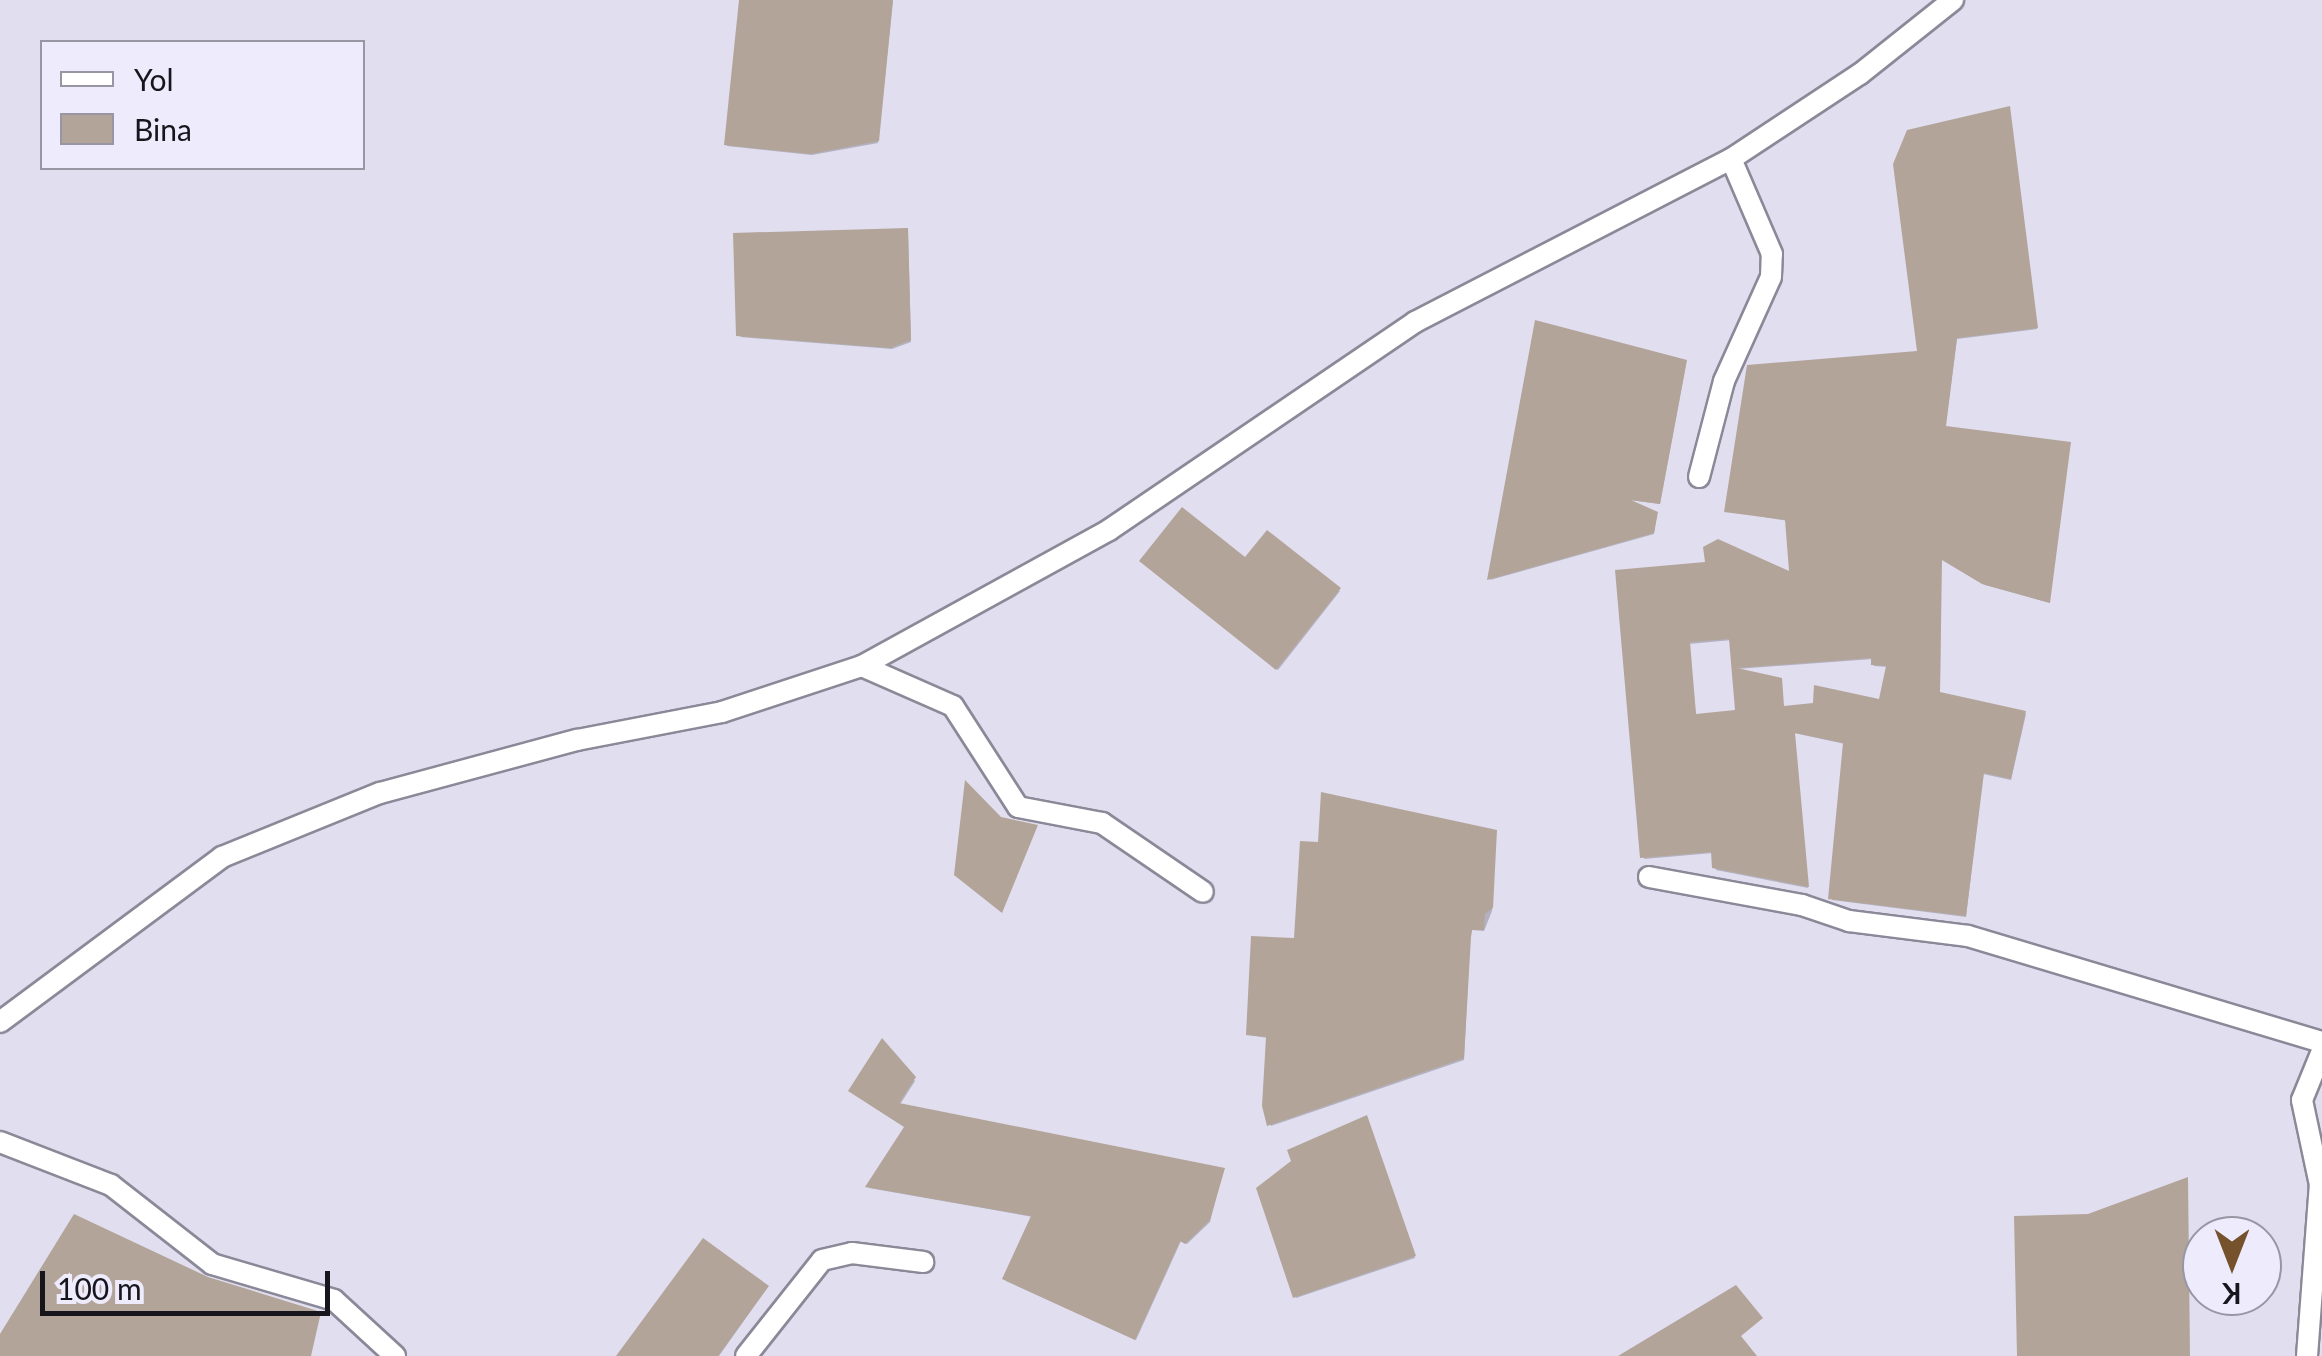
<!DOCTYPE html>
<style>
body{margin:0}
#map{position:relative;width:2322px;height:1356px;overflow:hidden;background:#e0deef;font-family:Lato,sans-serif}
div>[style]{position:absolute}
.shadow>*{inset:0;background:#0003}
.building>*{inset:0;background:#b3a499}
.roads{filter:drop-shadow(2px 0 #8b8998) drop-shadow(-2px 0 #8b8998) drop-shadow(0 2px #8b8998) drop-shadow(0 -2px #8b8998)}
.minor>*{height:20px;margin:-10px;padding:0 10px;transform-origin:10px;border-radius:10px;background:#fff}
span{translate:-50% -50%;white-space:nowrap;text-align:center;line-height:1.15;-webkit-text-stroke:10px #edebfc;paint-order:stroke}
.legend{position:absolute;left:40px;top:40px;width:325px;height:130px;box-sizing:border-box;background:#edebfc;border:2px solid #9796a2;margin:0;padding:12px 18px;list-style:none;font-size:30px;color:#17161c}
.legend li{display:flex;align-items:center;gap:20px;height:50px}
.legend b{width:50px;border:2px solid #9796a2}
.north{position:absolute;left:2182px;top:1216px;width:100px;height:100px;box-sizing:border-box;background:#edebfc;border:2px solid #9796a2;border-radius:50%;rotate:180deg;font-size:28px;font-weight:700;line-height:40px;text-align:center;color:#17161c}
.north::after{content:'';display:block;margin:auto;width:35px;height:45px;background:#76522c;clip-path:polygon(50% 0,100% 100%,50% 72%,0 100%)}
.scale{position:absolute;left:40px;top:1271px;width:290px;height:45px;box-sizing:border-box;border:5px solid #17161c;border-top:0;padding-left:12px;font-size:30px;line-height:35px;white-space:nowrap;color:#17161c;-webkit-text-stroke:8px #edebfc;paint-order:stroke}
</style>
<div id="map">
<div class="shadow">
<div style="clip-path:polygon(741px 0,893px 0,878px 143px,812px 155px,727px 146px)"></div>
<div style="clip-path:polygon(evenodd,2009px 110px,2037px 329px,1957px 339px,1945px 429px,2050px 603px,1985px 585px,1941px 559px,1940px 694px,2026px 714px,2011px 780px,1983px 774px,1966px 917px,1832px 900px,1845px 744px,1794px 733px,1808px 888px,1716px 870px,1713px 853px,1644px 859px,1618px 572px,1792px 575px,1788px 521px,1727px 511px,1920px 354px,2009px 110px,1732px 640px,1738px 713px,1696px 716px,1689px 644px,1732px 640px,2009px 110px,1873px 659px,1874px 666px,1888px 667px,1881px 702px,1784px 708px,1737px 669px,1873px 659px)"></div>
<div style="clip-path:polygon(908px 232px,911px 342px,892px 349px,740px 337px)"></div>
<div style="clip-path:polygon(1686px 364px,1660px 504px,1629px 500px,1657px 514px,1654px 534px,1490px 580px)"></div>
<div style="clip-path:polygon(1246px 561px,1340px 591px,1278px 670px,1143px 563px)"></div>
<div style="clip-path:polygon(1496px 834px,1492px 911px,1484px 931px,1472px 930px,1470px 940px,1464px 1060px,1271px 1126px,1264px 1105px,1268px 1038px,1248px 1035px,1296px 941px)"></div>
<div style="clip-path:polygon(882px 1042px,915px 1081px,899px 1106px,1223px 1170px,1210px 1222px,1187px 1244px,1181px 1241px,1136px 1340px,1006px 1281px,1033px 1217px,869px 1188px,907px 1128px,852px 1092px)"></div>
<div style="clip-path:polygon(1366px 1118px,1415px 1258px,1296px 1298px,1259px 1189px)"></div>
<div style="clip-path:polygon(767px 1288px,719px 1356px,619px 1356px)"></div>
</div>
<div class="building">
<div style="clip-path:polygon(739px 0,893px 0,879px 141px,810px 154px,724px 145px)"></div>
<div style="clip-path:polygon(evenodd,2010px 106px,2038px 328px,1957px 338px,1946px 426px,2071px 442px,2050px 603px,1982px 584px,1942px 560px,1940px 692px,2026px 711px,2011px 779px,1984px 773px,1966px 916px,1828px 899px,1843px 743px,1795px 733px,1809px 887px,1712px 868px,1711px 852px,1640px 858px,1615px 570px,1705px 562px,1703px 547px,1718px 539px,1789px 571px,1785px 520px,1724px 512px,1747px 365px,1917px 351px,1893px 164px,1907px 130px,2010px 106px,1729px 639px,1735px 710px,1696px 714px,1690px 642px,1729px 639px,2010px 106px,1871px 658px,1871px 665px,1886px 666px,1879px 699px,1814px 685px,1813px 703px,1784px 706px,1782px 678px,1737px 668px,1871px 658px)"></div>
<div style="clip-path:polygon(908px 228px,911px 340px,890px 348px,736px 336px,733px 233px)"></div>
<div style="clip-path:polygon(1535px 320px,1687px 360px,1660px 504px,1631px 500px,1658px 512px,1654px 533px,1487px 580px)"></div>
<div style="clip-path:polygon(1182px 507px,1245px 557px,1267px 530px,1341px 588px,1276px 670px,1139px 561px)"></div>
<div style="clip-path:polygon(965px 780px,1001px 817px,1038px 825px,1002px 913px,954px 875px)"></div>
<div style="clip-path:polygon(1321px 792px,1497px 830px,1493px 908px,1485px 914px,1484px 930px,1472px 930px,1471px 937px,1464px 1058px,1267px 1126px,1262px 1106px,1266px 1037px,1246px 1035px,1251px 936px,1294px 938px,1300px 841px,1318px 842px)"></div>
<div style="clip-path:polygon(882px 1038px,916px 1077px,899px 1103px,1225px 1168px,1210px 1220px,1185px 1244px,1180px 1241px,1135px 1340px,1002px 1279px,1031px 1216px,865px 1187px,904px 1127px,848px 1091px)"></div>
<div style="clip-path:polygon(1367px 1115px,1416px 1256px,1293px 1298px,1256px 1188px,1291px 1161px,1287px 1150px)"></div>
<div style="clip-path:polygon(2188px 1177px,2190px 1356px,2017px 1356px,2014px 1216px,2088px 1214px)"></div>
<div style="clip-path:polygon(74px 1214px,208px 1277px,321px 1312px,311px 1356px,0 1356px,0 1334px)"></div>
<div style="clip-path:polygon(703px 1238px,769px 1286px,718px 1356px,616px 1356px)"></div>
<div style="clip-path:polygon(1736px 1285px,1763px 1318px,1741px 1336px,1757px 1356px,1618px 1356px)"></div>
</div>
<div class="roads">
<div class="minor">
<div style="left:1699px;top:477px;width:99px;rotate:-75.4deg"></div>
<div style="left:1724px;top:381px;width:114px;rotate:-65.7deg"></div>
<div style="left:1771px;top:277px;width:23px;rotate:-88deg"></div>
<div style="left:1772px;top:254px;width:103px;rotate:-113.3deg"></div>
<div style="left:862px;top:666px;width:99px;rotate:23.7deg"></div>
<div style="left:953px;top:706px;width:120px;rotate:57.2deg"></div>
<div style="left:1018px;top:807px;width:86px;rotate:10.8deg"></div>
<div style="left:1102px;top:823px;width:122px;rotate:34.3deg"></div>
<div style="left:1649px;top:877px;width:156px;rotate:10.4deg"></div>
<div style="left:1802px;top:905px;width:50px;rotate:18.8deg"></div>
<div style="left:1849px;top:921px;width:120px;rotate:7.2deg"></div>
<div style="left:1968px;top:936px;width:370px;rotate:16.7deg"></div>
<div style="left:0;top:1022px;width:277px;rotate:-36.6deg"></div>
<div style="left:222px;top:857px;width:170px;rotate:-22.1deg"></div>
<div style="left:380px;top:793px;width:204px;rotate:-15.1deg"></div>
<div style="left:577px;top:740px;width:148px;rotate:-10.9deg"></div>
<div style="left:722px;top:712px;width:147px;rotate:-18.2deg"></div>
<div style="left:862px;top:666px;width:282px;rotate:-28.8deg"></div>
<div style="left:1109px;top:530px;width:370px;rotate:-34.2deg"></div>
<div style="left:1415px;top:322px;width:356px;rotate:-27.3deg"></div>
<div style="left:1731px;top:159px;width:154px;rotate:-33.4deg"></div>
<div style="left:1860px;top:74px;width:119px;rotate:-38.5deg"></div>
<div style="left:0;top:1142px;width:119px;rotate:21.2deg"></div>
<div style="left:111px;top:1185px;width:128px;rotate:38deg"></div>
<div style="left:212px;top:1264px;width:127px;rotate:16.4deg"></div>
<div style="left:334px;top:1300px;width:83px;rotate:42.6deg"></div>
<div style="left:746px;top:1356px;width:122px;rotate:-51.6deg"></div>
<div style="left:822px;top:1260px;width:31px;rotate:-13deg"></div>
<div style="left:852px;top:1253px;width:72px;rotate:7.2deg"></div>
<div style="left:2307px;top:1356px;width:171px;rotate:-85.7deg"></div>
<div style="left:2320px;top:1185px;width:87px;rotate:-102deg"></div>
<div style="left:2302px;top:1100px;width:53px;rotate:-67.8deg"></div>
</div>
</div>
<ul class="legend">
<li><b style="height:12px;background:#fff"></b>Yol</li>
<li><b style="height:28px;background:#b3a499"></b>Bina</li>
</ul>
<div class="north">K</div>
<div class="scale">100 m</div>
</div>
